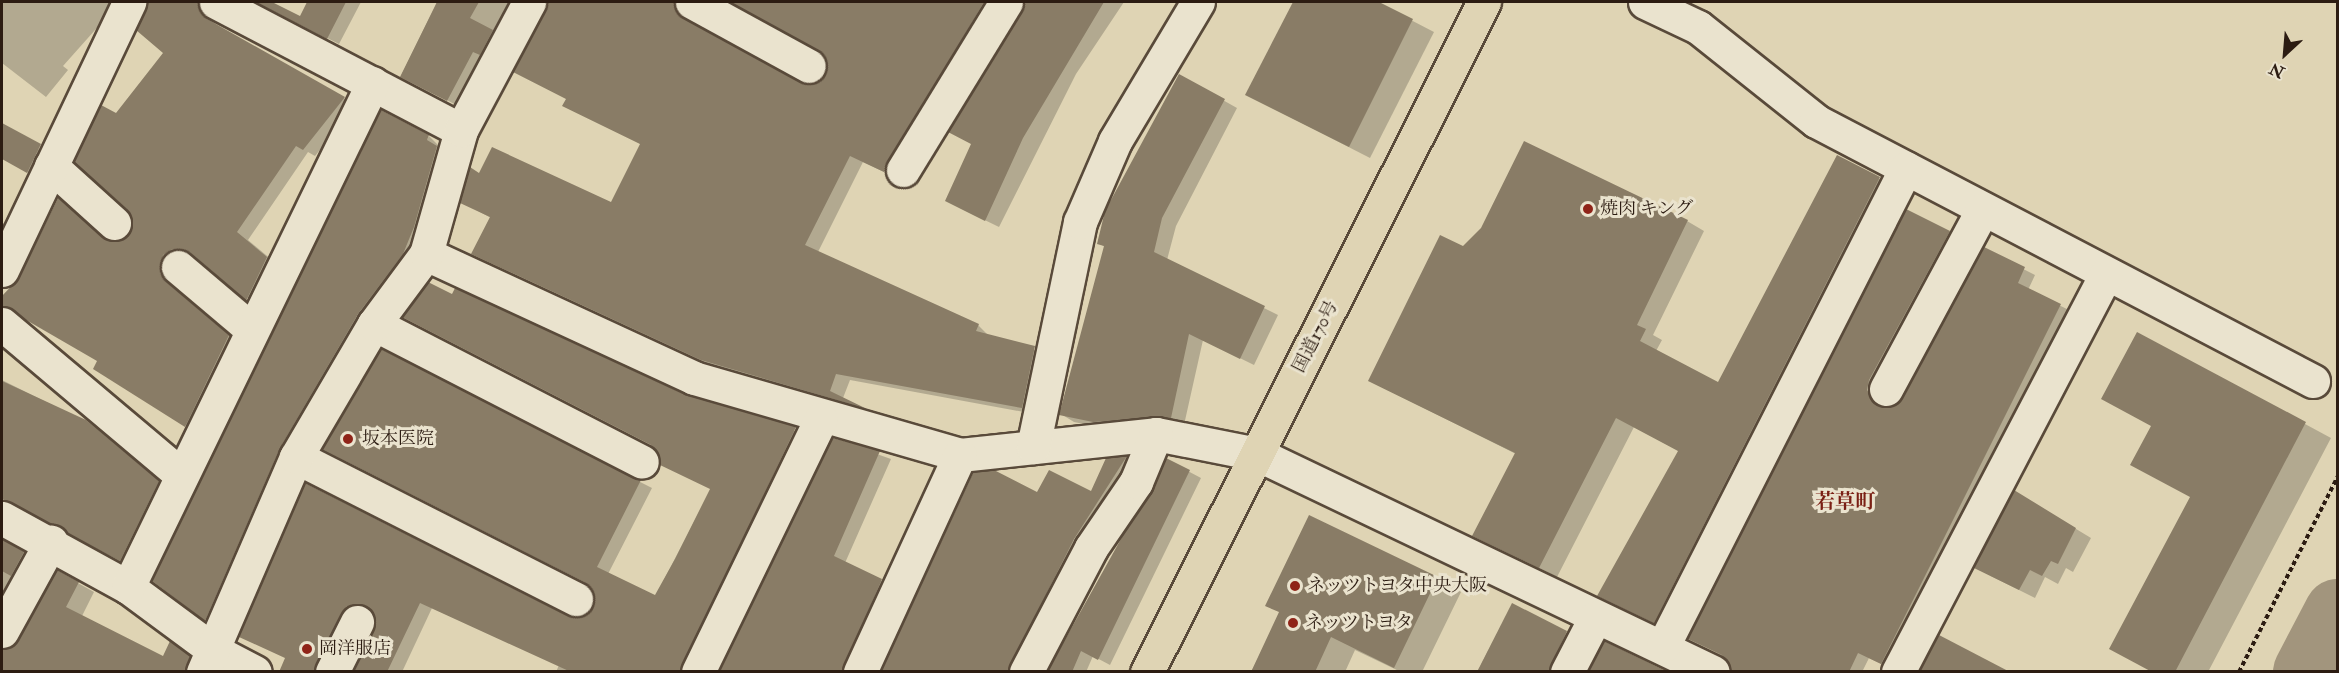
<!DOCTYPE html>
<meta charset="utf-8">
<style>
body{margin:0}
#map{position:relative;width:2339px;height:673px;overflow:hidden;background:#dfd4b4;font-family:"IM FELL Double Pica","Noto Serif JP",serif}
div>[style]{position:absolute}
.shadow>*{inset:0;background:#0003}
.river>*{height:68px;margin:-34px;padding:0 34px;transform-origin:34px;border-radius:34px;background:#a2957d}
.building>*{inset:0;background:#897c66}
.path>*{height:4px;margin-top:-2px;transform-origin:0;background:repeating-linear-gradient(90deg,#2c1c12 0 4.5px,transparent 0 7.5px)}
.roads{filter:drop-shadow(2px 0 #594a3a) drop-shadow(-2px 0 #594a3a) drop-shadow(0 2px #594a3a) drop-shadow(0 -2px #594a3a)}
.minor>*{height:33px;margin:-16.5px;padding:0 16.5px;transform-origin:16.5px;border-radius:16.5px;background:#eae3ce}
.highway>*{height:33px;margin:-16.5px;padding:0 16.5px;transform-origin:16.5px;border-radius:16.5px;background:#dfd4b4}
.dots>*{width:16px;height:16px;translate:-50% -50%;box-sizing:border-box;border:3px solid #eae3ce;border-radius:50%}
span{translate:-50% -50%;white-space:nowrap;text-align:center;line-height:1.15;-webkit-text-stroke:6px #eae3ce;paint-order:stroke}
.poi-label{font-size:18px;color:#2c1c12}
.left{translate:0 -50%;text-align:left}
.street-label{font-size:18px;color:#2c1c12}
.neighbourhood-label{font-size:20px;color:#7a1f14;font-weight:700}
.frame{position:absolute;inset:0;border:3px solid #2c1c12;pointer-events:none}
.north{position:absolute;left:2255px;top:24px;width:60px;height:60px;-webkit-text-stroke:4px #eae3ce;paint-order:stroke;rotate:206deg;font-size:16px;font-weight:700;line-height:24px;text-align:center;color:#2c1c12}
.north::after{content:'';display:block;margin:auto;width:21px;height:27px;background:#2c1c12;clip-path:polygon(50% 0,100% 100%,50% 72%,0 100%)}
</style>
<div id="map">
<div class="shadow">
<div style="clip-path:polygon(2px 2px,120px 2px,63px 66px,68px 70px,46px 97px,2px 63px)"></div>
<div style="clip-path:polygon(151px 2px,210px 2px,211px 20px,218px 27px,356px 105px,315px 156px,308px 152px,248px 240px,278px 265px,258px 306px,192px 255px,183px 256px,171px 270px,177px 290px,240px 343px,197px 432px,95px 368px,99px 361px,22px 315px,2px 309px,63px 203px,112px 242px,130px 236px,134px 218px,117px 115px,166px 53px,138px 30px)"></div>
<div style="clip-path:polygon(257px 2px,301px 18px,309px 2px,361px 2px,339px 44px)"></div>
<div style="clip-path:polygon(437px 2px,525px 2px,460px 107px,401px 76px)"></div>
<div style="clip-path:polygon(547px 2px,688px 2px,688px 20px,695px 27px,800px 84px,820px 83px,829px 66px,827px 56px,732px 2px,1002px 2px,897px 178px,863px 162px,818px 252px,978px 325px,989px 336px,1047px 354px,1035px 414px,850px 380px,843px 398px,870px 412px,715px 367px,473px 254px,491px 218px,462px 202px,480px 174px,612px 204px,642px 145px,568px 99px)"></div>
<div style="clip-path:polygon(1024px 2px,1124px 2px,1076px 74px,999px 227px,960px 208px,972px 144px)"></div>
<div style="clip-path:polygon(1294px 2px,1376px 2px,1434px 32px,1370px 158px,1247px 95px)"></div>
<div style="clip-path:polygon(1180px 76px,1237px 108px,1176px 226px,1167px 260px,1278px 315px,1254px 365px,1203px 340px,1184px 425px,1108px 429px,1074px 422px,1061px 414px,1105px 247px,1099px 243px)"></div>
<div style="clip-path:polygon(2px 131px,52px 156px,41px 180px,2px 158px)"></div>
<div style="clip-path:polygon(429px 136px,446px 153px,424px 233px,215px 625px,154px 581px)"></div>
<div style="clip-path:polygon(1838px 157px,1897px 188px,1671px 631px,1616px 605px,1679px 451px,1634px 427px,1557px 577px,1474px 535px,1516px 454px,1370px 381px,1463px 248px,1687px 221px,1704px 231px,1653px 335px,1662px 340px,1656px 351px,1719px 384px)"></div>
<div style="clip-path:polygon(2px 222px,10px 229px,2px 238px)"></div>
<div style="clip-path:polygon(1949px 232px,1960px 238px,1877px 397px,1884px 409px,1904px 399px,1984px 249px,2035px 275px,2028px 290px,2071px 311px,1892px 669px,1869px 658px,1862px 672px,1733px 672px,1730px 660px,1690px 638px)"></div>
<div style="clip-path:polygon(2138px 334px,2331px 438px,2208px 672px,2153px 672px,2191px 497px,2152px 426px)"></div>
<div style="clip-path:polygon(382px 351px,652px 488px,608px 574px,655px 597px,711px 489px,686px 396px,807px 435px,692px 672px,556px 672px,559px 665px,432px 608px,402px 672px,355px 672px,375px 630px,374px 612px,367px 609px,352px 619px,326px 672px,298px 672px,287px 658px,306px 485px,567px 617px,586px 616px,594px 607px,593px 589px)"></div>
<div style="clip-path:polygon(2px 380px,98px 428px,172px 490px,134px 568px,2px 498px)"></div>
<div style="clip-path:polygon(834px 439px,891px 459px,845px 563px,893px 587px,854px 672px,721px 672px)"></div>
<div style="clip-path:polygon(1126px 458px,1137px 464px,1020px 672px,883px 672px,1038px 494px,1091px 493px,1107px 460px)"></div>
<div style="clip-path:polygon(1167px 460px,1201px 478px,1110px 665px,1093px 656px,1086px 672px,1049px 672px)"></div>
<div style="clip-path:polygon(2030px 501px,2091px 538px,2073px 572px,2066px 568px,2058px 584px,2045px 577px,2035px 598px,1991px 576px)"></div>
<div style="clip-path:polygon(2px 538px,39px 562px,2px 631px)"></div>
<div style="clip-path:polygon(58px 572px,94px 592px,82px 616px,163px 658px,171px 643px,205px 666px,203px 672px,2px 672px,2px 647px,4px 651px,19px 642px)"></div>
<div style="clip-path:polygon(1437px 578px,1461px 592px,1422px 672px,1401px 672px,1355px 650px,1345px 672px,1251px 672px,1281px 613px)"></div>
<div style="clip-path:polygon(1512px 605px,1577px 638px,1562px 672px,1477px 672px)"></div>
</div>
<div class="river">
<div style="left:2307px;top:672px;width:67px;rotate:-62.3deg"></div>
</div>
<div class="building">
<div style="clip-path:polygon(148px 2px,197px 2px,207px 19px,345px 97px,303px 150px,296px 146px,237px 232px,267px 257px,246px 301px,190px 252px,172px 249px,163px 255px,160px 273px,165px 281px,229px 335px,185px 427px,93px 369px,97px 361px,2px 306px,2px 296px,19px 278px,58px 198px,110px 241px,120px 241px,132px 227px,127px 209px,74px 162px,101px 105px,116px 113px,163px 53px,136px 30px)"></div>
<div style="clip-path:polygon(256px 2px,272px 2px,300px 16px,307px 2px,346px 2px,327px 39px)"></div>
<div style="clip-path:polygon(437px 2px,479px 2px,470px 18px,493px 30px,480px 55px,473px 52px,447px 101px,400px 77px)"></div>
<div style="clip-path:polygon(549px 2px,673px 2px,683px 18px,809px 85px,825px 75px,825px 56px,730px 2px,984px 2px,884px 172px,850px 156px,805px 245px,979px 324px,976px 331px,1035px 346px,1022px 408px,836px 374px,830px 391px,867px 409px,701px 360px,471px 254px,490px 217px,460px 203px,470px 167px,479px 173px,492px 147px,611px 202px,640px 144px,562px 106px,566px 99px,513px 72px)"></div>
<div style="clip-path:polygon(1025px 2px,1104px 2px,1023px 138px,985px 221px,945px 201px,971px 144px,948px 132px)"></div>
<div style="clip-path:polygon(1293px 2px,1379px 2px,1413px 19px,1349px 147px,1245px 95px)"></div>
<div style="clip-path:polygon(1179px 74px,1225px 99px,1162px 218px,1154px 252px,1265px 306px,1240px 359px,1189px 334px,1171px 418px,1093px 422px,1059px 415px,1104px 246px,1097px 244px,1105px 211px)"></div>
<div style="clip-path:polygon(381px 110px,429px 135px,427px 140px,437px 146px,414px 227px,403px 254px,358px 314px,280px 448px,205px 621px,152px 581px)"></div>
<div style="clip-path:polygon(2px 123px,41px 144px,27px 173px,2px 159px)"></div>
<div style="clip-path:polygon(1524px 141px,1688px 220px,1637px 325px,1646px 329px,1640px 341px,1718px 382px,1837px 155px,1880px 177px,1654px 623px,1597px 596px,1678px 451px,1616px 418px,1539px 568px,1472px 536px,1515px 453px,1368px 381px,1440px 235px,1463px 246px,1481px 228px)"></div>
<div style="clip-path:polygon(1906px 209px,1950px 231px,1869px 380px,1867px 390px,1877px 405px,1887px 408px,1903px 398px,1984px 247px,2025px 267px,2018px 283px,2061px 304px,1881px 664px,1858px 653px,1849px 672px,1732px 672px,1722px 655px,1688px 639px)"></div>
<div style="clip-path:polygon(428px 282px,452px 294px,455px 288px,686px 395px,796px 427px,680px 672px,571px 672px,420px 603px,387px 672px,353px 672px,376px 621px,365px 605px,347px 606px,341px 613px,314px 672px,279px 672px,285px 658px,239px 637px,305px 483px,568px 616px,586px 615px,593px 607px,592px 589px,584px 582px,322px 449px,381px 349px,641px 480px,597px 567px,655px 595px,675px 559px,710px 489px,660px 465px,651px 445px,402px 317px)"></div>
<div style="clip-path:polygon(2137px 332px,2306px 422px,2175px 672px,2152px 672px,2109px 649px,2190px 497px,2130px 465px,2151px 426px,2101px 399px)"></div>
<div style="clip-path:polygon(2px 381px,86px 420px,159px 481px,120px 561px,2px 499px)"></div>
<div style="clip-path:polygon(833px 438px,880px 451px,834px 556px,882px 579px,842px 672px,719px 672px)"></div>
<div style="clip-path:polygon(1127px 456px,1074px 539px,1007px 672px,881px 672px,973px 473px,994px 470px,1037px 492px,1049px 470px,1091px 491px,1106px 458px)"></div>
<div style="clip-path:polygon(1166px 458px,1190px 470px,1098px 660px,1081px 651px,1072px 672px,1047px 672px)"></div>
<div style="clip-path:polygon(2014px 490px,2076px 528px,2058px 564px,2051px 561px,2042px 576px,2030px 570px,2019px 590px,1974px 568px)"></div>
<div style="clip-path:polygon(1309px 515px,1438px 577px,1394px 668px,1331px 637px,1315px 672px,1251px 672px,1279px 612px,1265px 606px)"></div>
<div style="clip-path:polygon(2px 539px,24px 552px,11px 576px,2px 571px)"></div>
<div style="clip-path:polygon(57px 570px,79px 582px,66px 607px,163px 656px,170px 641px,190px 656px,185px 672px,2px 672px,2px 650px,18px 640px)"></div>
<div style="clip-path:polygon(1512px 603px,1567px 631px,1548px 672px,1477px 672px)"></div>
<div style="clip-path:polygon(1939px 635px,2010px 672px,1919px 672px)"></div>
<div style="clip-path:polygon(1604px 641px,1668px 672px,1588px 672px)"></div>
</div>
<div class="path">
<div style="left:2239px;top:672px;width:220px;rotate:-63.2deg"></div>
</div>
<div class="roads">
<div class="minor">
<div style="left:216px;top:2px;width:276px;rotate:27.6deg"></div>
<div style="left:692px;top:2px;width:133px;rotate:28.7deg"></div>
<div style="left:1645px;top:2px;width:59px;rotate:25.3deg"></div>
<div style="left:1698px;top:27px;width:151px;rotate:38.5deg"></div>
<div style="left:1816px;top:121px;width:561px;rotate:27.62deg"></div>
<div style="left:51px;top:166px;width:85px;rotate:42.1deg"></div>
<div style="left:903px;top:170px;width:197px;rotate:-58.5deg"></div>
<div style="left:426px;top:254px;width:295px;rotate:24.8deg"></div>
<div style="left:694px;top:378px;width:277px;rotate:16.1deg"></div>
<div style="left:960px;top:455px;width:197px;rotate:-6.1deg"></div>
<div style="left:1156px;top:434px;width:103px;rotate:11.2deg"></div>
<div style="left:1257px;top:454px;width:505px;rotate:25.55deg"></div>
<div style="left:178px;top:267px;width:96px;rotate:40.3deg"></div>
<div style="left:2px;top:270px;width:297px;rotate:-64.6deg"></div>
<div style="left:2px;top:324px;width:233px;rotate:40.1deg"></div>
<div style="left:374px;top:324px;width:301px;rotate:27.2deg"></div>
<div style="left:1886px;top:389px;width:204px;rotate:-61.7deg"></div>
<div style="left:1033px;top:447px;width:230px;rotate:-78.2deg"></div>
<div style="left:1080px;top:222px;width:88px;rotate:-66.6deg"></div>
<div style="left:1115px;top:141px;width:162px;rotate:-59.2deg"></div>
<div style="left:296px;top:457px;width:314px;rotate:26.9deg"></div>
<div style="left:2px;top:518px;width:144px;rotate:28.7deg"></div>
<div style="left:128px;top:587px;width:106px;rotate:36.5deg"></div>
<div style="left:213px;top:650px;width:47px;rotate:27.6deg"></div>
<div style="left:128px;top:587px;width:560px;rotate:-64.08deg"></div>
<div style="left:2px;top:631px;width:102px;rotate:-61.2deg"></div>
<div style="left:1663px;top:646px;width:536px;rotate:-63.05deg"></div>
<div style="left:203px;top:672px;width:234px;rotate:-66.6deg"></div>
<div style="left:296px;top:457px;width:154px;rotate:-59.6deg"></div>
<div style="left:374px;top:324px;width:87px;rotate:-53.4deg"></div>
<div style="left:426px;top:254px;width:129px;rotate:-74.2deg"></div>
<div style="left:461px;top:130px;width:145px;rotate:-62deg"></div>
<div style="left:332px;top:672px;width:56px;rotate:-63.4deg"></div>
<div style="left:698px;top:672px;width:281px;rotate:-64.1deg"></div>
<div style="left:860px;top:672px;width:239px;rotate:-65.3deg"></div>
<div style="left:1026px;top:672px;width:140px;rotate:-62.3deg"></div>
<div style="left:1091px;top:548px;width:80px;rotate:-55.7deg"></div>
<div style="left:1136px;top:482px;width:52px;rotate:-67.4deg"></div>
<div style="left:1567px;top:672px;width:61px;rotate:-62.6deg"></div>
<div style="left:1898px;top:672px;width:449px;rotate:-62.4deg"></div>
</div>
<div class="highway">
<div style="left:1147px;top:672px;width:750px;rotate:-63.3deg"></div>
</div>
</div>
<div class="dots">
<div style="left:1588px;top:209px;background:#8f2418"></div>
<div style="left:348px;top:439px;background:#8f2418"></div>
<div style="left:1295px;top:586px;background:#8f2418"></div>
<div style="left:1293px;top:623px;background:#8f2418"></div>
<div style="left:307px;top:649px;background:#8f2418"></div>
</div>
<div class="poi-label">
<span class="left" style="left:1600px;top:209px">焼肉 キング</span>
<span class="left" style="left:362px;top:439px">坂本医院</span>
<span class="left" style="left:1307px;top:586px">ネッツトヨタ中央大阪</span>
<span class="left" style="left:1305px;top:623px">ネッツトヨタ</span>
<span class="left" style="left:319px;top:649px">岡洋服店</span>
</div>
<div class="street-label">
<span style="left:1316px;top:337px;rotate:-63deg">国道170号</span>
</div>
<div class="neighbourhood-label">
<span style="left:1845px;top:501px">若草町</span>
</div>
<div class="frame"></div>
<div class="north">N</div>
</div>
